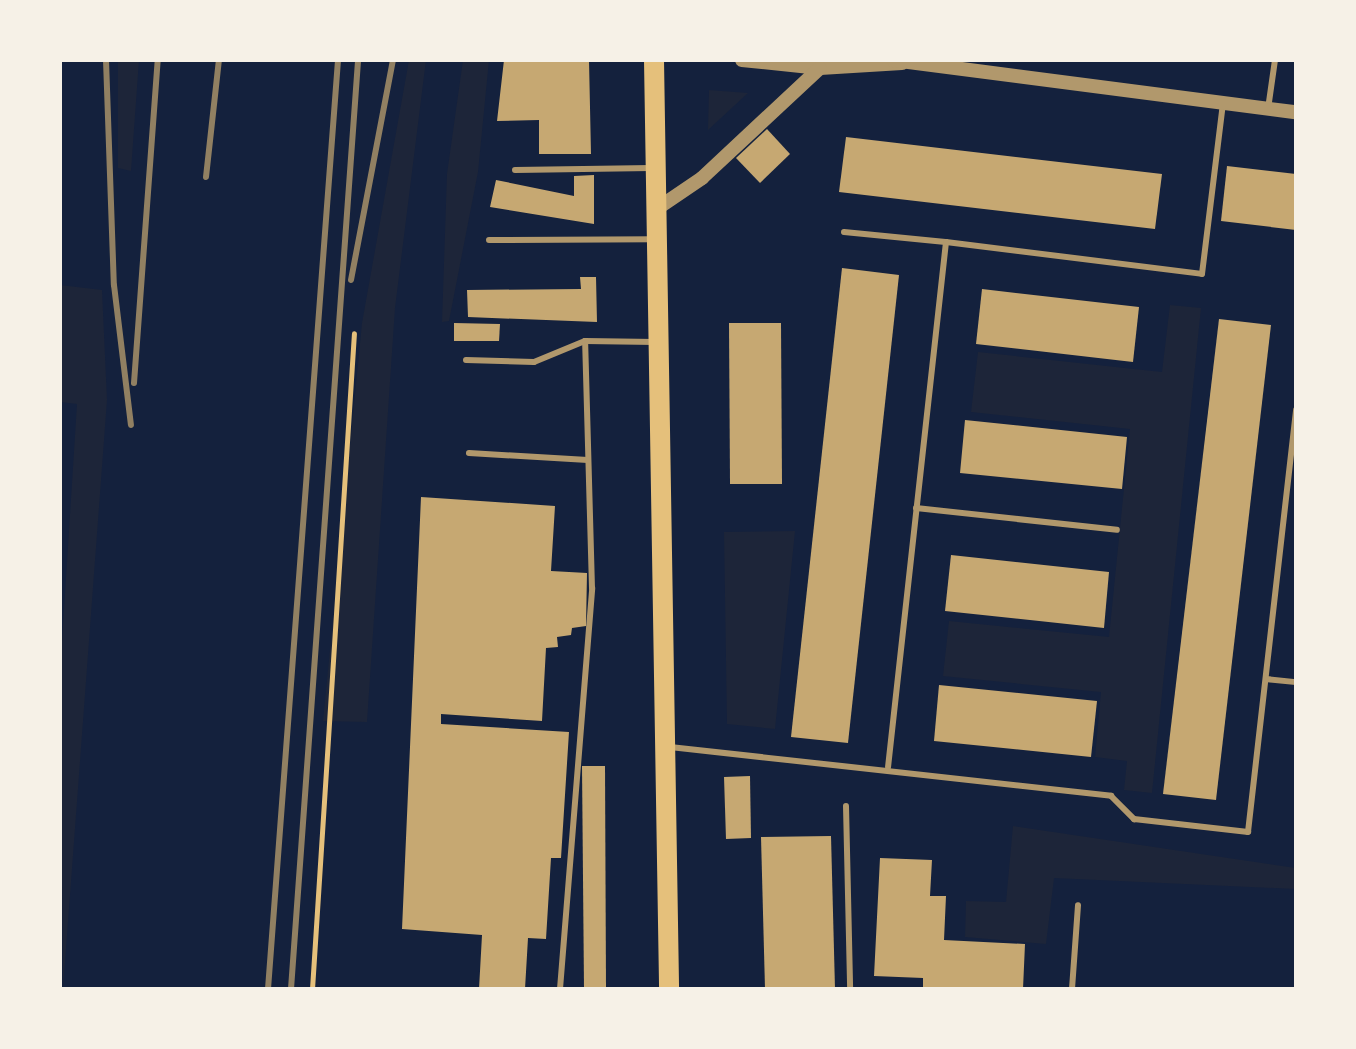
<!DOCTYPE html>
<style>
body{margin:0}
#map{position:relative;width:1356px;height:1049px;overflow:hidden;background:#14213d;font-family:Mulish,sans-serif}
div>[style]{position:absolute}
.green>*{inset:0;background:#1d2539}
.building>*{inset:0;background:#c6a872}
.path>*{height:5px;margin:-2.5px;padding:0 2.5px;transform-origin:2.5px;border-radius:2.5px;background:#e5c07b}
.service>*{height:6px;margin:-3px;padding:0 3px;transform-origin:3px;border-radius:3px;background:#b1986c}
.tertiary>*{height:14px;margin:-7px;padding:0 7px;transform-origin:7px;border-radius:7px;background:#b1986c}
.primary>*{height:20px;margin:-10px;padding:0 10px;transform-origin:10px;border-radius:10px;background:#e5c07b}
.rail>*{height:6px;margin:-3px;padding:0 3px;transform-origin:3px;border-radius:3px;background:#918062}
span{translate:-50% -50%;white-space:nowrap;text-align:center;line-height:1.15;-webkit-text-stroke:6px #f6f1e7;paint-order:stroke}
.frame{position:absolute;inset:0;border:62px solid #f6f1e7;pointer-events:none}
</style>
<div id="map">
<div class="green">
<div style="clip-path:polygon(118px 60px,139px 60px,131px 171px,118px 168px)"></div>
<div style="clip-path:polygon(409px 60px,426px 60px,395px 308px,367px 722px,323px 721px,362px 323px)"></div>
<div style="clip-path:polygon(463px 60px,489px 60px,478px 172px,449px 321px,442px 322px,447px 174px)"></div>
<div style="clip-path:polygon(709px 90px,748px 93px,708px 130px)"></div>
<div style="clip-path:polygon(60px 285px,102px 290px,107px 400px,63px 989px,60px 673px,77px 404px,60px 402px)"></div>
<div style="clip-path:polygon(1170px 305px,1201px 308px,1152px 793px,1124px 790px,1127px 761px,1095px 757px,1101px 692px,943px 676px,949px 621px,1109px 637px,1130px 429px,971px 412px,978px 352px,1162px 372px)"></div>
<div style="clip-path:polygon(795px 531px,775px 729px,727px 724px,724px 532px)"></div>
<div style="clip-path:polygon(1013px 826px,1296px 868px,1296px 889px,1054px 878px,1046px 944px,965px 937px,966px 901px,1006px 902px)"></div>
</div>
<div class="building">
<div style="clip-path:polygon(504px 60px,589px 60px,591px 154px,539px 154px,539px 120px,497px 121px)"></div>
<div style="clip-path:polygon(767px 129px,790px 154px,760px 183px,736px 158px)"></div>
<div style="clip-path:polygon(846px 137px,1162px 174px,1155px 229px,839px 192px)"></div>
<div style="clip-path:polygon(1227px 166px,1296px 174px,1296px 230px,1221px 221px)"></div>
<div style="clip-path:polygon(594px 175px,594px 224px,490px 207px,496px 180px,574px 196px,574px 176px)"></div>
<div style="clip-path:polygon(842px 268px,899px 275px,848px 743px,791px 737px)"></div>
<div style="clip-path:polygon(580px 277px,596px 277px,597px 322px,468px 317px,467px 290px,581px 289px)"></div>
<div style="clip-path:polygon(982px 289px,1139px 307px,1133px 362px,976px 344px)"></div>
<div style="clip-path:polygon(1219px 319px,1271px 325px,1216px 800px,1163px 794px)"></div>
<div style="clip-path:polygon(454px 323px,500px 324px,499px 341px,454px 341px)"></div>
<div style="clip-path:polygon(729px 323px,781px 323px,782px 484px,730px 484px)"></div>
<div style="clip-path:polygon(965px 420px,1127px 437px,1122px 489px,960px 473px)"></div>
<div style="clip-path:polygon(421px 497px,555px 506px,551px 571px,587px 573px,586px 626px,572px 628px,571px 635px,557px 637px,558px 647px,546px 648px,542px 721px,441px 714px,441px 724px,569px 732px,561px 858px,551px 858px,546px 939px,528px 938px,525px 989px,479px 989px,482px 935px,402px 929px)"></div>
<div style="clip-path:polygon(951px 555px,1109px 572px,1104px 628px,945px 611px)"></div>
<div style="clip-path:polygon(939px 685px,1097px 701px,1091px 757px,934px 741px)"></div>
<div style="clip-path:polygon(582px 766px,605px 766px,606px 989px,584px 989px)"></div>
<div style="clip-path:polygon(750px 776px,751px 838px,726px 839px,724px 777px)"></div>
<div style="clip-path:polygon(831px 836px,835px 989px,765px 989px,761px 837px)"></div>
<div style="clip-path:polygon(880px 858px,932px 860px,930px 896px,946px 896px,944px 940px,1025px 944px,1023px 989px,923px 989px,923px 978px,874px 976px)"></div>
</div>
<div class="path">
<div style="left:312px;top:989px;width:657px;rotate:-86.34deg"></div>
</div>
<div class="service">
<div style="left:1268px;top:109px;width:49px;rotate:-81.9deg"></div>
<div style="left:515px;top:170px;width:136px;rotate:-0.8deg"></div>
<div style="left:844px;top:232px;width:102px;rotate:5.6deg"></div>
<div style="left:946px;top:242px;width:528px;rotate:96.3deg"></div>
<div style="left:489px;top:240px;width:164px;rotate:-0.3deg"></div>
<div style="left:946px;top:242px;width:258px;rotate:7.1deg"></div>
<div style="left:1202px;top:274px;width:173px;rotate:-83deg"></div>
<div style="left:466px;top:360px;width:68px;rotate:1.7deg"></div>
<div style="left:534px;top:362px;width:55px;rotate:-22.4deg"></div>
<div style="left:469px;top:453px;width:119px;rotate:3.4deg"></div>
<div style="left:916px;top:508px;width:202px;rotate:6.2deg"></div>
<div style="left:1266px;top:679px;width:30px;rotate:6deg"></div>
<div style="left:670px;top:747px;width:444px;rotate:6.3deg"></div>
<div style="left:1111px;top:796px;width:33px;rotate:45deg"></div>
<div style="left:1134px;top:819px;width:115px;rotate:6.5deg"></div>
<div style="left:1248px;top:832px;width:425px;rotate:-83.5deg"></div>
<div style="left:846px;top:806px;width:183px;rotate:88.7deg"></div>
<div style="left:560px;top:989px;width:402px;rotate:-85.4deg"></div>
<div style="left:592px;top:588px;width:247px;rotate:-91.6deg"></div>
<div style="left:585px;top:341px;width:70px;rotate:0.8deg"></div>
<div style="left:1072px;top:989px;width:84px;rotate:-85.9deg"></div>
</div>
<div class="tertiary">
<div style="left:742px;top:60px;width:78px;rotate:5.9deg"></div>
<div style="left:820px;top:68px;width:82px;rotate:-3.5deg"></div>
<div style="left:893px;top:60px;width:406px;rotate:7.4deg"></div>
<div style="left:655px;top:210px;width:57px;rotate:-34.2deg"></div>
<div style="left:702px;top:178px;width:161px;rotate:-43deg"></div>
</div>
<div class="primary">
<div style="left:654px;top:60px;width:929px;rotate:89.07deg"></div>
</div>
<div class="rail">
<div style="left:106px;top:60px;width:225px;rotate:88deg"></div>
<div style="left:114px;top:285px;width:141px;rotate:83.1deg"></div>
<div style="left:206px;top:177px;width:118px;rotate:-83.7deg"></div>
<div style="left:351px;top:280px;width:224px;rotate:-79.2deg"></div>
<div style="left:134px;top:383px;width:324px;rotate:-85.8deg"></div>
<div style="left:268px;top:989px;width:932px;rotate:-85.69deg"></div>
<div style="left:291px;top:989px;width:931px;rotate:-85.87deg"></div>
</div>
<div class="frame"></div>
</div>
